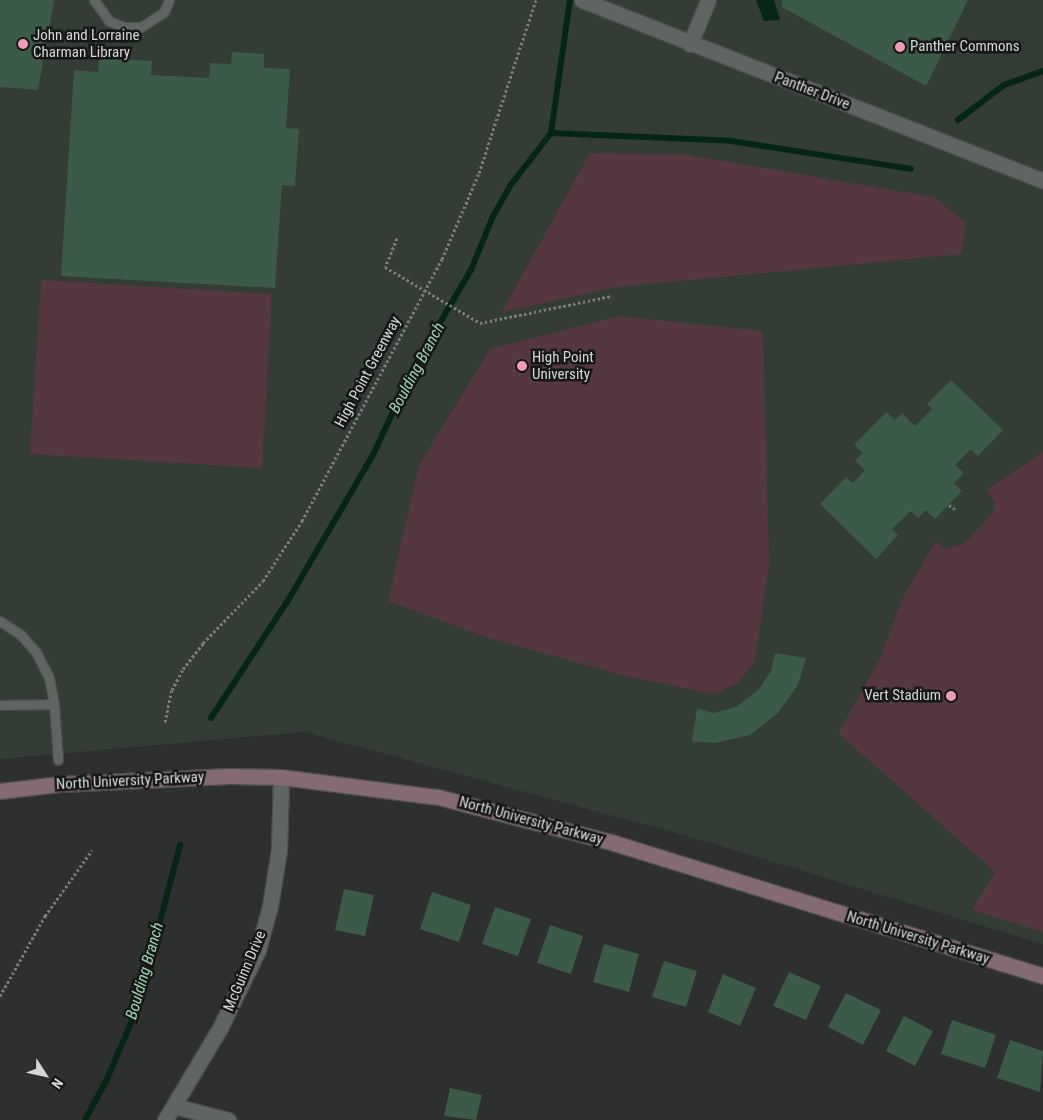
<!DOCTYPE html>
<style>
body{margin:0}
#map{position:relative;width:1043px;height:1120px;overflow:hidden;background:#2d302e;font-family:"Roboto Condensed",sans-serif}
div>[style]{position:absolute}
.built>*{inset:0;background:#343c36}
.green>*{inset:0;background:#553740}
.water>*{inset:0;background:#062615}
.stream>*{height:6px;margin:-3px;padding:0 3px;transform-origin:3px;border-radius:3px;background:#062615}
.building>*{inset:0;background:#3b5a47}
.path>*{height:3px;margin-top:-1.5px;transform-origin:0;background:repeating-linear-gradient(90deg,#7b7d7c 0 2.5px,transparent 0 5px)}
.roads{filter:drop-shadow(1px 0 #4b4d4c) drop-shadow(-1px 0 #4b4d4c) drop-shadow(0 1px #4b4d4c) drop-shadow(0 -1px #4b4d4c)}
.lane>*{height:9px;margin:-4.5px;padding:0 4.5px;transform-origin:4.5px;border-radius:4.5px;background:#616562}
.street>*{height:15px;margin:-7.5px;padding:0 7.5px;transform-origin:7.5px;border-radius:7.5px;background:#616562}
.secondary>*{height:15px;margin:-7.5px;padding:0 7.5px;transform-origin:7.5px;border-radius:7.5px;background:#846a72}
.dots>*{width:14px;height:14px;translate:-50% -50%;box-sizing:border-box;border:2px solid #161817;border-radius:50%}
span{translate:-50% -50%;white-space:nowrap;text-align:center;line-height:1.15;-webkit-text-stroke:5px #161817;paint-order:stroke}
.poi-label{font-size:15px;color:#d5d7d6}
.left{translate:0 -50%;text-align:left}
.right{translate:-100% -50%;text-align:right}
.street-label{font-size:15px;color:#d5d7d6}
.water-label{font-size:16px;color:#9dd7b2;font-style:italic}
.north{position:absolute;left:20px;top:1050px;width:50px;height:50px;-webkit-text-stroke:4px #161817;paint-order:stroke;rotate:125deg;font-size:14px;font-weight:700;line-height:20px;text-align:center;color:#d5d7d6}
.north::after{content:'';display:block;margin:auto;width:18px;height:22px;background:#d5d7d6;clip-path:polygon(50% 0,100% 100%,50% 72%,0 100%)}
</style>
<div id="map">
<div class="built">
<div style="clip-path:polygon(0 0,1043px 0,1043px 944px,691px 837px,305px 732px,0 759px)"></div>
</div>
<div class="green">
<div style="clip-path:polygon(590px 153px,687px 155px,934px 197px,966px 223px,962px 254px,617px 287px,502px 312px)"></div>
<div style="clip-path:polygon(41px 280px,272px 294px,262px 468px,30px 454px)"></div>
<div style="clip-path:polygon(619px 316px,763px 331px,769px 564px,755px 661px,738px 683px,714px 694px,625px 676px,489px 638px,388px 601px,419px 465px,490px 349px)"></div>
<div style="clip-path:polygon(1043px 452px,1043px 932px,972px 910px,995px 872px,838px 733px,880px 659px,902px 599px,936px 541px,945px 549px,965px 543px,993px 512px,995px 502px,986px 490px)"></div>
</div>
<div class="water">
<div style="clip-path:polygon(756px 0,774px 0,780px 20px,764px 21px)"></div>
</div>
<div class="stream">
<div style="left:958px;top:120px;width:58px;rotate:-37.3deg"></div>
<div style="left:1004px;top:85px;width:41px;rotate:-19.7deg"></div>
<div style="left:551px;top:133px;width:180px;rotate:2.5deg"></div>
<div style="left:731px;top:141px;width:182px;rotate:8.8deg"></div>
<div style="left:211px;top:718px;width:139px;rotate:-56.8deg"></div>
<div style="left:287px;top:602px;width:170px;rotate:-59.7deg"></div>
<div style="left:373px;top:455px;width:97px;rotate:-65deg"></div>
<div style="left:414px;top:367px;width:113px;rotate:-59.6deg"></div>
<div style="left:471px;top:270px;width:58px;rotate:-67.8deg"></div>
<div style="left:493px;top:216px;width:34px;rotate:-60deg"></div>
<div style="left:510px;top:186px;width:67px;rotate:-52.3deg"></div>
<div style="left:551px;top:133px;width:134px;rotate:-81.9deg"></div>
<div style="left:85px;top:1120px;width:47px;rotate:-61.8deg"></div>
<div style="left:107px;top:1079px;width:76px;rotate:-66.8deg"></div>
<div style="left:137px;top:1009px;width:170px;rotate:-75.3deg"></div>
</div>
<div class="building">
<div style="clip-path:polygon(0 0,54px 0,38px 90px,0 87px)"></div>
<div style="clip-path:polygon(782px 0,968px 0,926px 86px,782px 7px)"></div>
<div style="clip-path:polygon(232px 52px,264px 54px,264px 68px,290px 69px,286px 128px,299px 129px,295px 186px,282px 185px,275px 288px,61px 276px,74px 70px,98px 72px,99px 58px,152px 61px,151px 75px,209px 78px,210px 63px,231px 64px)"></div>
<div style="clip-path:polygon(951px 380px,1003px 430px,978px 456px,971px 449px,955px 465px,964px 473px,954px 483px,962px 491px,935px 519px,926px 510px,918px 518px,911px 511px,892px 529px,898px 535px,876px 559px,820px 504px,846px 477px,853px 483px,865px 470px,855px 461px,863px 453px,854px 445px,886px 412px,895px 420px,902px 413px,915px 426px,932px 409px,927px 404px)"></div>
<div style="clip-path:polygon(775px 653px,806px 658px,798px 685px,778px 713px,750px 735px,715px 743px,692px 741px,697px 708px,714px 713px,736px 707px,758px 690px,771px 671px)"></div>
<div style="clip-path:polygon(344px 889px,374px 895px,365px 936px,335px 930px)"></div>
<div style="clip-path:polygon(432px 892px,471px 905px,459px 942px,420px 929px)"></div>
<div style="clip-path:polygon(495px 907px,531px 919px,518px 956px,482px 944px)"></div>
<div style="clip-path:polygon(550px 925px,583px 936px,571px 974px,537px 963px)"></div>
<div style="clip-path:polygon(604px 944px,639px 954px,629px 992px,593px 982px)"></div>
<div style="clip-path:polygon(664px 961px,697px 971px,686px 1007px,652px 997px)"></div>
<div style="clip-path:polygon(789px 972px,821px 986px,806px 1020px,773px 1006px)"></div>
<div style="clip-path:polygon(723px 974px,756px 988px,740px 1026px,708px 1012px)"></div>
<div style="clip-path:polygon(846px 993px,881px 1010px,863px 1045px,828px 1027px)"></div>
<div style="clip-path:polygon(904px 1016px,933px 1031px,915px 1066px,886px 1051px)"></div>
<div style="clip-path:polygon(952px 1020px,996px 1035px,985px 1068px,941px 1054px)"></div>
<div style="clip-path:polygon(1010px 1040px,1043px 1051px,1040px 1092px,997px 1078px)"></div>
<div style="clip-path:polygon(450px 1088px,482px 1095px,476px 1120px,444px 1116px)"></div>
</div>
<div class="path">
<div style="left:397px;top:238px;width:31px;rotate:112deg"></div>
<div style="left:385px;top:267px;width:110px;rotate:30.5deg"></div>
<div style="left:480px;top:323px;width:135px;rotate:-11.6deg"></div>
<div style="left:949px;top:505px;width:7px;rotate:34deg"></div>
<div style="left:165px;top:722px;width:33px;rotate:-78deg"></div>
<div style="left:172px;top:690px;width:24px;rotate:-62deg"></div>
<div style="left:183px;top:669px;width:33px;rotate:-52deg"></div>
<div style="left:203px;top:643px;width:86px;rotate:-45.9deg"></div>
<div style="left:263px;top:581px;width:72px;rotate:-57deg"></div>
<div style="left:302px;top:521px;width:297px;rotate:-61.9deg"></div>
<div style="left:442px;top:259px;width:94px;rotate:-66.7deg"></div>
<div style="left:479px;top:173px;width:182px;rotate:-71.8deg"></div>
<div style="left:0;top:996px;width:92px;rotate:-60.6deg"></div>
<div style="left:45px;top:916px;width:81px;rotate:-54.5deg"></div>
</div>
<div class="roads">
<div class="lane">
<div style="left:94px;top:0;width:26px;rotate:54deg"></div>
<div style="left:109px;top:21px;width:16px;rotate:22deg"></div>
<div style="left:124px;top:27px;width:17px"></div>
<div style="left:141px;top:27px;width:27px;rotate:-33deg"></div>
<div style="left:164px;top:12px;width:13px;rotate:-67deg"></div>
<div style="left:0;top:621px;width:27px;rotate:34deg"></div>
<div style="left:22px;top:636px;width:21px;rotate:49deg"></div>
<div style="left:36px;top:652px;width:29px;rotate:63deg"></div>
<div style="left:49px;top:678px;width:26px;rotate:79deg"></div>
<div style="left:0;top:705px;width:54px;rotate:-1.1deg"></div>
<div style="left:54px;top:704px;width:56px;rotate:85.9deg"></div>
</div>
<div class="street">
<div style="left:582px;top:0;width:495px;rotate:21.4deg"></div>
<div style="left:690px;top:44px;width:48px;rotate:-67.8deg"></div>
<div style="left:174px;top:1106px;width:56px;rotate:14.5deg"></div>
<div style="left:165px;top:1120px;width:107px;rotate:-59.1deg"></div>
<div style="left:220px;top:1028px;width:87px;rotate:-64deg"></div>
<div style="left:258px;top:950px;width:46px;rotate:-74.7deg"></div>
<div style="left:270px;top:906px;width:57px;rotate:-80.9deg"></div>
<div style="left:279px;top:850px;width:73px;rotate:-88.4deg"></div>
</div>
<div class="secondary">
<div style="left:0;top:791px;width:60px;rotate:-6.7deg"></div>
<div style="left:60px;top:784px;width:169px;rotate:-2.7deg"></div>
<div style="left:229px;top:776px;width:52px;rotate:1.1deg"></div>
<div style="left:281px;top:777px;width:158px;rotate:7.3deg"></div>
<div style="left:438px;top:797px;width:182px;rotate:14.6deg"></div>
<div style="left:614px;top:843px;width:449px;rotate:17.2deg"></div>
</div>
</div>
<div class="dots">
<div style="left:23px;top:44px;background:#f09ab6"></div>
<div style="left:900px;top:47px;background:#f09ab6"></div>
<div style="left:522px;top:366px;background:#f09ab6"></div>
<div style="left:951px;top:696px;background:#f09ab6"></div>
</div>
<div class="poi-label">
<span class="left" style="left:33px;top:44px">John and Lorraine<br>Charman Library</span>
<span class="left" style="left:910px;top:47px">Panther Commons</span>
<span class="left" style="left:532px;top:366px">High Point<br>University</span>
<span class="right" style="left:941px;top:696px">Vert Stadium</span>
</div>
<div class="street-label">
<span style="left:812px;top:91px;rotate:21deg">Panther Drive</span>
<span style="left:368px;top:372px;rotate:-62deg">High Point Greenway</span>
<span style="left:130px;top:781px;rotate:-3deg">North University Parkway</span>
<span style="left:531px;top:821px;rotate:15deg">North University Parkway</span>
<span style="left:918px;top:938px;rotate:17deg">North University Parkway</span>
<span style="left:245px;top:971px;rotate:-67deg">McGuinn Drive</span>
</div>
<div class="water-label">
<span style="left:417px;top:368px;rotate:-62deg">Boulding Branch</span>
<span style="left:145px;top:971px;rotate:-74deg">Boulding Branch</span>
</div>
<div class="north">N</div>
</div>
